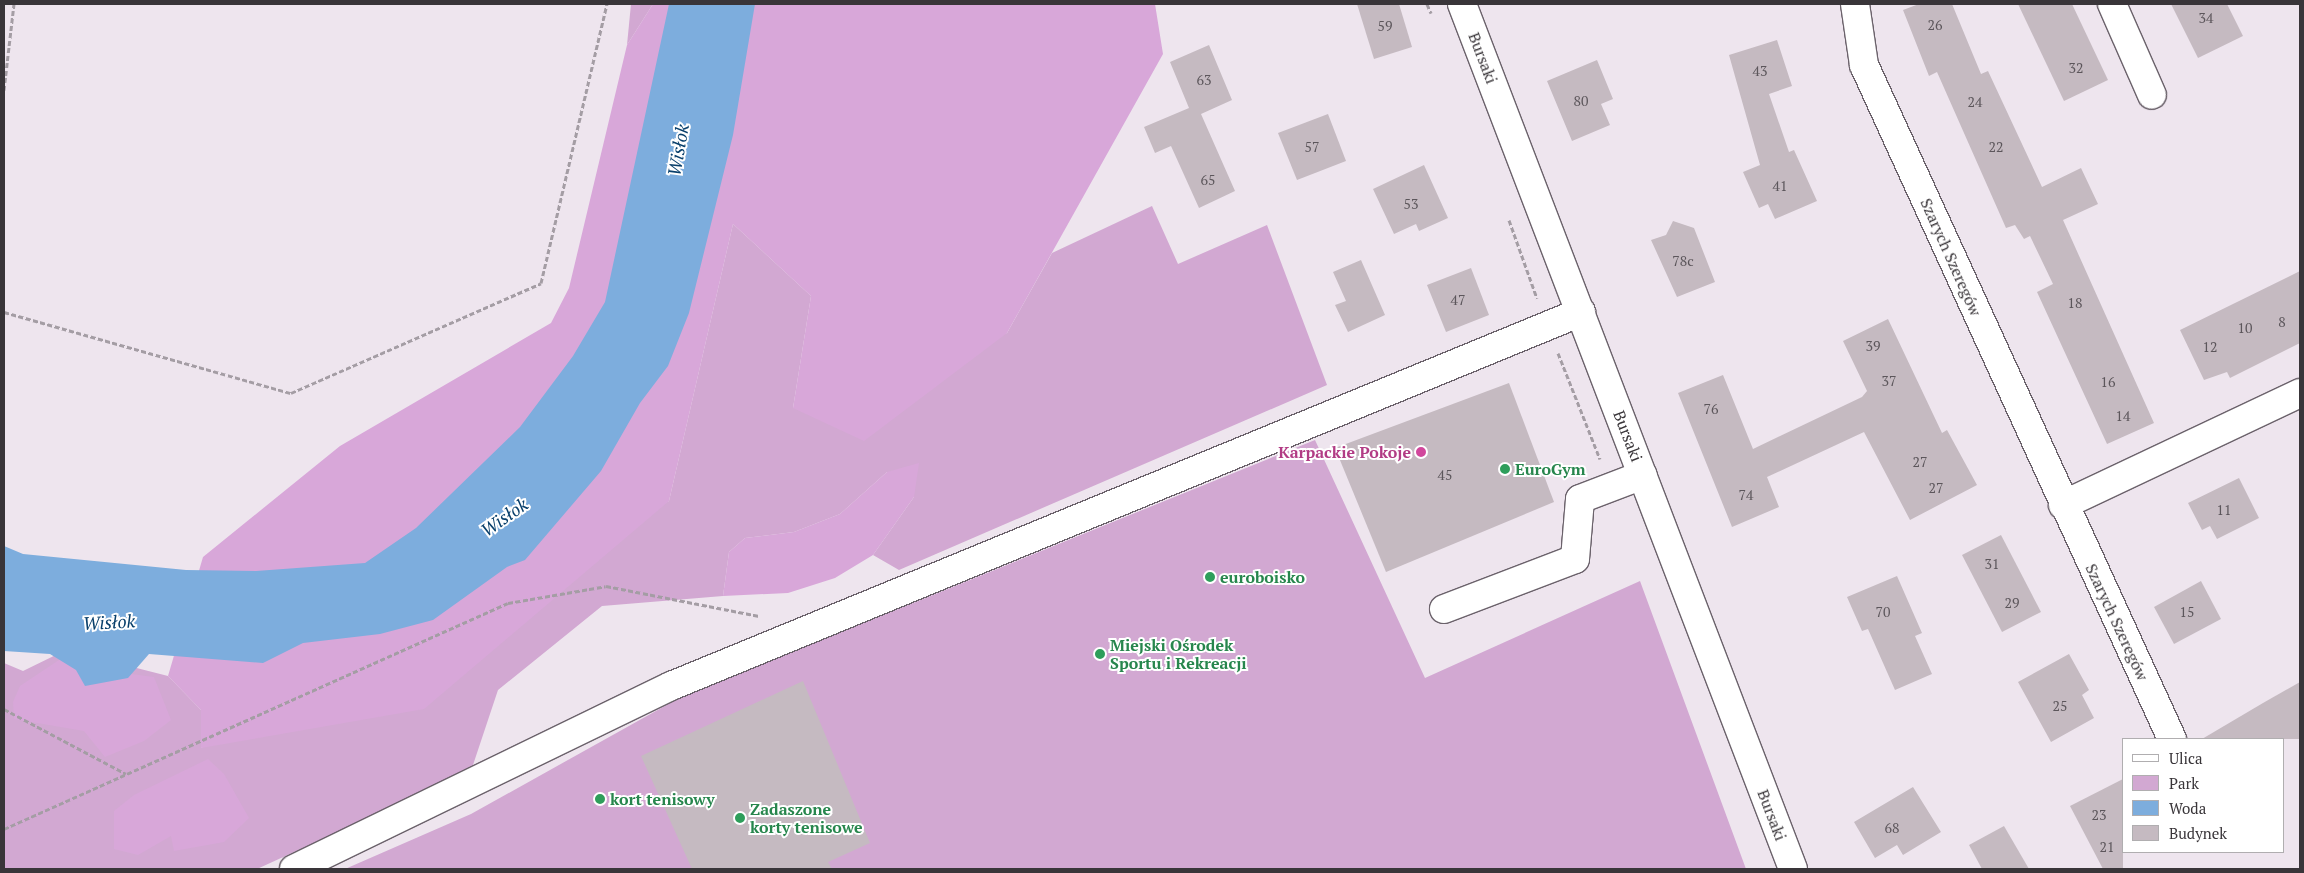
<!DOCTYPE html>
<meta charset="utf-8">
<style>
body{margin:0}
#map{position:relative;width:2304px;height:873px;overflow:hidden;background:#eee5ee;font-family:"PT Serif",serif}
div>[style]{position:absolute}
.green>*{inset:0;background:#d2a8d2}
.forest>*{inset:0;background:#d8a7d9}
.water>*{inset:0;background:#7daddd}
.building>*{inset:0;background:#c5bac1}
.path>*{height:3px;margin-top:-1.5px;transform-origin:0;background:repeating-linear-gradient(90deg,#a49da4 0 5px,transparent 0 7.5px)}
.roads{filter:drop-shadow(1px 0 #6b626b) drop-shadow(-1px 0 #6b626b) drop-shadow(0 1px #6b626b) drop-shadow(0 -1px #6b626b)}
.minor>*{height:28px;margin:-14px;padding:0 14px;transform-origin:14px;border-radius:14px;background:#fff}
.dots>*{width:14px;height:14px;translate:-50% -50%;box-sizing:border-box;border:2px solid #fff;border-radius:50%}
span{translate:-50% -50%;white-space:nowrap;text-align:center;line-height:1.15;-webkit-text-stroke:4px #fff;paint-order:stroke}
.number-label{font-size:14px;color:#5c565b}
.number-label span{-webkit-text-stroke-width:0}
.street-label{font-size:16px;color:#393539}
.hotel-label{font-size:16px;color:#b23c85;font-weight:700}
.right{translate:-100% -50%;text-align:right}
.leisure-label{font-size:16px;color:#27864d;font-weight:700}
.left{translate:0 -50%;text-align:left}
.water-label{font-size:18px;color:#083f6b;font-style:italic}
.frame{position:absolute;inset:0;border:5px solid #393539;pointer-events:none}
.legend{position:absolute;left:2122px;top:738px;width:162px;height:115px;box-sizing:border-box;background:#fff;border:1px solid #b0aeb0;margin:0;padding:6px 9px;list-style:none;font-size:15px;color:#393539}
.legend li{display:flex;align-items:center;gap:10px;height:25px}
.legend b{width:25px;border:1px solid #b0aeb0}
</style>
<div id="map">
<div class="green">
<div style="clip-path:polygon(631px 4px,653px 4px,627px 45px)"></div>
<div style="clip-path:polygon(1152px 206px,1178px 264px,1267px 225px,1327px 385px,899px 570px,873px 555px,914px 497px,887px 472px,840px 514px,794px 532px,745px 538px,729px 552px,723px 596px,602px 606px,498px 690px,473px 765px,432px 789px,257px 869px,4px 869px,4px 663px,23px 671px,66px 650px,168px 676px,201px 710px,201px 748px,669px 501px,733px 224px,811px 296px,793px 408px,1007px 333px,1052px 253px)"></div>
<div style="clip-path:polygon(1315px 440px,1425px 678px,1640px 581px,1746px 869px,345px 869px,471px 814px,681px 697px)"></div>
</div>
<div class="forest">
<div style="clip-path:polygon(653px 4px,1155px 4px,1163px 54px,1007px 333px,864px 441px,793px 408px,811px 296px,733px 224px,669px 501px,424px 709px,201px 748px,201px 710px,168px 676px,203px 557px,340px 446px,551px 323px,569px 288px,627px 45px)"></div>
<div style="clip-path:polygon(919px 463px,914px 497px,873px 555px,835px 578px,788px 593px,723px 596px,729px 552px,745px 538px,794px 532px,840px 514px,887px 472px)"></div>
<div style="clip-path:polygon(62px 658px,100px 670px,154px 677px,171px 720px,144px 741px,105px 757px,84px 731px,14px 719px,13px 702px,20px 686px)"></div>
<div style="clip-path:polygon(208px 759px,224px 774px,249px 818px,224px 842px,174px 851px,171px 836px,138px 855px,114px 849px,114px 811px,134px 795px)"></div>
</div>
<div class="water">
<div style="clip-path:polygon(669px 4px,755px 4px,733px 135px,689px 313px,668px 366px,640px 403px,601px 471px,525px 560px,507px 567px,433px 620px,380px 634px,303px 643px,263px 663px,149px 654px,128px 678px,85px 686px,76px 670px,50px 654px,4px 651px,4px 546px,23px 554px,186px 570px,256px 571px,365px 563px,416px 528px,520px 427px,573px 356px,605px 302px)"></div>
</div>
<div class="building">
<div style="clip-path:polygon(1357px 4px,1399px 4px,1412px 47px,1374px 59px)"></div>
<div style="clip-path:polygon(1919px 4px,1952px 4px,1981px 74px,1988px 71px,2042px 187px,2081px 168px,2098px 204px,2063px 220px,2154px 423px,2107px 444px,2037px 292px,2053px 284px,2030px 236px,2024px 239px,2015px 225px,2006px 228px,1937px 72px,1929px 76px,1903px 10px)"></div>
<div style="clip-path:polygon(2018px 4px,2072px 4px,2108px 80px,2064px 101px)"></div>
<div style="clip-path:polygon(2171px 4px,2227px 4px,2243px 36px,2198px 58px)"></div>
<div style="clip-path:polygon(1777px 40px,1792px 86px,1769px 94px,1789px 152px,1794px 150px,1817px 201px,1775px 219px,1768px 204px,1759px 208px,1743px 172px,1760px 165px,1729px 55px)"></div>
<div style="clip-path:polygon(1209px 45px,1232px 100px,1201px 114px,1235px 191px,1199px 208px,1171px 146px,1155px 153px,1144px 127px,1189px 108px,1170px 62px)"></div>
<div style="clip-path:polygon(1597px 60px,1613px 99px,1601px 104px,1610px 125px,1572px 141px,1547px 81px)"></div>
<div style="clip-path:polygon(1328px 114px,1346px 161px,1297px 180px,1278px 133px)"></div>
<div style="clip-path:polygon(1424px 165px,1448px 218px,1419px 231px,1416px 224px,1394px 234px,1373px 189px)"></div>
<div style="clip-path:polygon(1673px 221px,1694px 228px,1715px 282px,1677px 297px,1651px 240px,1666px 235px)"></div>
<div style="clip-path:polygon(1361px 260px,1385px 315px,1348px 332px,1335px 305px,1346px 301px,1333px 272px)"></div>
<div style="clip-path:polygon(1471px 268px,1489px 315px,1446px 332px,1427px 285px)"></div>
<div style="clip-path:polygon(2300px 271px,2300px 343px,2230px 378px,2227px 372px,2204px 380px,2180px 330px)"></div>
<div style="clip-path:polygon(1888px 319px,1942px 433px,1947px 430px,1977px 485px,1910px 520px,1864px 432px,1767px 477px,1779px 507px,1732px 527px,1678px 393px,1723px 375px,1753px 449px,1862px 397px,1867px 391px,1843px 341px)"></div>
<div style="clip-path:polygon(1509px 383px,1554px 502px,1386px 572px,1335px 448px)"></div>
<div style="clip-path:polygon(2239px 478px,2259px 518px,2217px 539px,2210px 526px,2202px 530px,2188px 503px)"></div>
<div style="clip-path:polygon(2001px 535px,2041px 612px,2002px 632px,1962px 555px)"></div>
<div style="clip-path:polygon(1897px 576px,1922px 633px,1915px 636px,1932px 674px,1895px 690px,1868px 629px,1862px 631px,1847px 597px)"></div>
<div style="clip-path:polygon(2201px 581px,2221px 619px,2174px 644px,2154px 607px)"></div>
<div style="clip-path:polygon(2069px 654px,2089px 690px,2082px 695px,2094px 718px,2051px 742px,2018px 682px)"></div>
<div style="clip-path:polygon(803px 681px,870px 843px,828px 862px,832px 869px,692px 869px,641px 756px)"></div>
<div style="clip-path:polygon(2300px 682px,2300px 739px,2202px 739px,2263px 703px)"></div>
<div style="clip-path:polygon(2123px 779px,2123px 869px,2103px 869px,2070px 806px)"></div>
<div style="clip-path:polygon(1913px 787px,1941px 832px,1903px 855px,1897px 845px,1875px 858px,1854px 822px)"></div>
<div style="clip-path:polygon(2004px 826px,2029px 869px,1982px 869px,1969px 845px)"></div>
</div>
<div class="path">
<div style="left:1427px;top:4px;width:10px;rotate:66deg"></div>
<div style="left:4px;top:90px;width:87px;rotate:-83.4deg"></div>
<div style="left:1509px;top:220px;width:83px;rotate:70.3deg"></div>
<div style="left:4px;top:312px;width:298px;rotate:15.8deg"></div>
<div style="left:291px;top:393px;width:273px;rotate:-23.7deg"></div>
<div style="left:541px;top:283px;width:287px;rotate:-76.7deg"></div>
<div style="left:1558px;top:353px;width:114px;rotate:68.4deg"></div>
<div style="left:4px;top:709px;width:138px;rotate:28deg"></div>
<div style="left:4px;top:829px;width:552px;rotate:-24.15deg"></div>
<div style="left:508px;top:603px;width:99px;rotate:-9.8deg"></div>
<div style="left:606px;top:586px;width:156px;rotate:11.1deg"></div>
</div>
<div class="roads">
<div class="minor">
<div style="left:1462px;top:4px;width:926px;rotate:69.06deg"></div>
<div style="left:1855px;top:4px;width:62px;rotate:81.6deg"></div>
<div style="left:1864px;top:65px;width:741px;rotate:65.44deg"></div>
<div style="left:2112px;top:4px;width:99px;rotate:66.3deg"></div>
<div style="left:2063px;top:505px;width:262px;rotate:-25.3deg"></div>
<div style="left:1444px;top:609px;width:140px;rotate:-20.9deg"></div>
<div style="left:1575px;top:559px;width:60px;rotate:-85.2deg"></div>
<div style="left:1580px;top:499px;width:67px;rotate:-20.9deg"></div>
<div style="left:294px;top:869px;width:419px;rotate:-25.9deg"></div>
<div style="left:671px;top:686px;width:984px;rotate:-22.34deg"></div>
</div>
</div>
<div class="dots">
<div style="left:1421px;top:452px;background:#d1479c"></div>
<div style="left:1505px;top:469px;background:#2e9e5b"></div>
<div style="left:1210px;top:577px;background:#2e9e5b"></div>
<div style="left:1100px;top:654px;background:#2e9e5b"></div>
<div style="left:600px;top:799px;background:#2e9e5b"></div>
<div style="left:740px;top:818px;background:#2e9e5b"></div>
</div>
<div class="number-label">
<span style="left:2206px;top:18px">34</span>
<span style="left:1935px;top:25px">26</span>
<span style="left:1385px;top:26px">59</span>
<span style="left:2076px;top:68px">32</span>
<span style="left:1760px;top:71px">43</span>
<span style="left:1204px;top:80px">63</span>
<span style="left:1581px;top:101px">80</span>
<span style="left:1975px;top:102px">24</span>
<span style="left:1312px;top:147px">57</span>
<span style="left:1996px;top:147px">22</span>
<span style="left:1208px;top:180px">65</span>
<span style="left:1780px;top:186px">41</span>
<span style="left:1411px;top:204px">53</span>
<span style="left:1683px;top:261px">78c</span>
<span style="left:1458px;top:300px">47</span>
<span style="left:2075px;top:303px">18</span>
<span style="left:2282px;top:322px">8</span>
<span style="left:2245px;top:328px">10</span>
<span style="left:1873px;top:346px">39</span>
<span style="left:2210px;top:347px">12</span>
<span style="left:1889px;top:381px">37</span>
<span style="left:2108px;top:382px">16</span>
<span style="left:1711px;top:409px">76</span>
<span style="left:2123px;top:416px">14</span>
<span style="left:1920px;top:462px">27</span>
<span style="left:1445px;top:475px">45</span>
<span style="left:1936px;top:488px">27</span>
<span style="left:1746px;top:495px">74</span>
<span style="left:2224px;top:510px">11</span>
<span style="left:1992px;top:564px">31</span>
<span style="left:2012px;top:603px">29</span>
<span style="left:1883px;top:612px">70</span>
<span style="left:2187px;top:612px">15</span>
<span style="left:2060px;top:706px">25</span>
<span style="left:2099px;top:815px">23</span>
<span style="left:1892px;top:828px">68</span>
<span style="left:2107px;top:847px">21</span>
</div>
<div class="street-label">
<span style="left:1483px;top:58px;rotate:69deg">Bursaki</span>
<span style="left:1951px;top:257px;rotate:66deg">Szarych Szeregów</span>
<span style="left:1628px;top:436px;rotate:69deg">Bursaki</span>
<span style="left:2117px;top:622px;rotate:65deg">Szarych Szeregów</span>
<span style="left:1772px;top:815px;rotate:69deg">Bursaki</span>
</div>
<div class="hotel-label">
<span class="right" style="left:1411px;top:452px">Karpackie Pokoje</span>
</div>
<div class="leisure-label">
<span class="left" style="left:1515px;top:469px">EuroGym</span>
<span class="left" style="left:1220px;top:577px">euroboisko</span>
<span class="left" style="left:1110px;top:654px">Miejski Ośrodek<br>Sportu i Rekreacji</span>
<span class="left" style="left:610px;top:799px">kort tenisowy</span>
<span class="left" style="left:750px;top:818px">Zadaszone<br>korty tenisowe</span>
</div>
<div class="water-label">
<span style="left:678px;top:150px;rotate:-80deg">Wisłok</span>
<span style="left:504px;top:517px;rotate:-35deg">Wisłok</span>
<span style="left:109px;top:622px;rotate:-3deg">Wisłok</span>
</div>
<div class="frame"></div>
<ul class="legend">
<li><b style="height:6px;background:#fff"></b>Ulica</li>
<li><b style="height:14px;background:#d2a8d2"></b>Park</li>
<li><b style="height:14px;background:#7daddd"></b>Woda</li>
<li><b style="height:14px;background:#c5bac1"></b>Budynek</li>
</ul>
</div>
